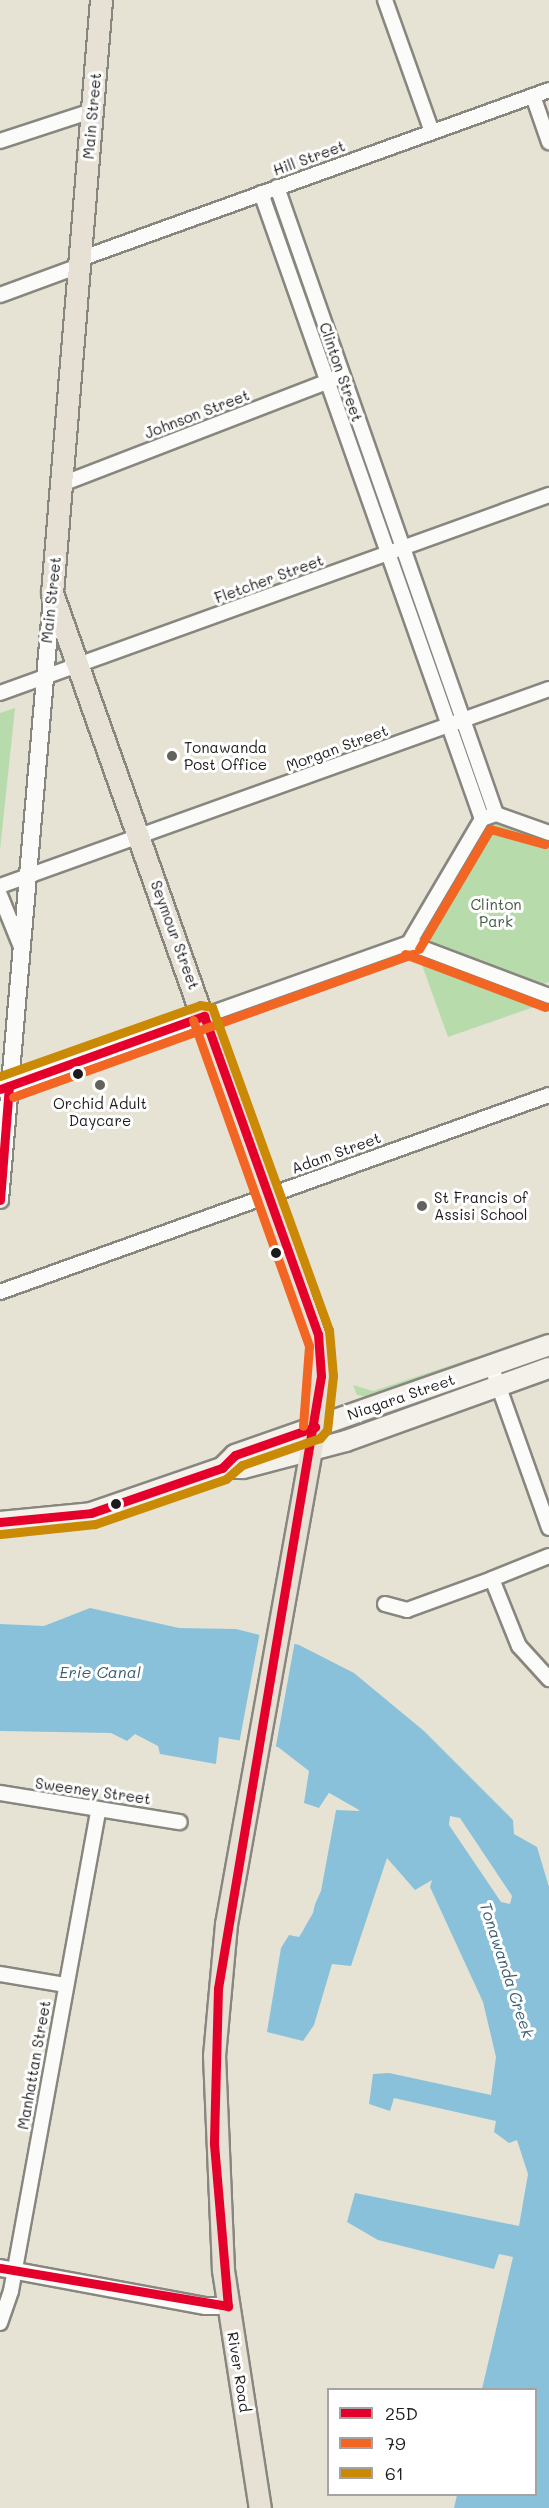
<!DOCTYPE html>
<style>
body{margin:0}
#map{position:relative;width:549px;height:2508px;overflow:hidden;background:#e6e3d5;font-family:Mali,sans-serif}
div>[style]{position:absolute}
.green>*{inset:0;background:#b8dbac}
.water>*{inset:0;background:#89c1da}
.pier>*{inset:0;background:#e6e3d5}
.roads{filter:drop-shadow(2px 0 #87867f) drop-shadow(-2px 0 #87867f) drop-shadow(0 2px #87867f) drop-shadow(0 -2px #87867f)}
.minor>*{height:14px;margin:-7px;padding:0 7px;transform-origin:7px;border-radius:7px;background:#fbfbf9}
.tertiary>*{height:16px;margin:-8px;padding:0 8px;transform-origin:8px;border-radius:8px;background:#fbfbf9}
.secondary>*{height:20px;margin:-10px;padding:0 10px;transform-origin:10px;border-radius:10px;background:#f3f1ea}
.primary>*{height:21px;margin:-10.5px;padding:0 10.5px;transform-origin:10.5px;border-radius:10.5px;background:#e6e1d4}
.bus-1>*{height:9px;margin:-4.5px;padding:0 4.5px;transform-origin:4.5px;border-radius:4.5px;background:#e4002b}
.bus-2>*{height:9px;margin:-4.5px;padding:0 4.5px;transform-origin:4.5px;border-radius:4.5px;background:#f26522}
.bus-3>*{height:9px;margin:-4.5px;padding:0 4.5px;transform-origin:4.5px;border-radius:4.5px;background:#cb8a06}
.dots>*{width:16px;height:16px;translate:-50% -50%;box-sizing:border-box;border:3px solid #fff;border-radius:50%}
span{translate:-50% -50%;white-space:nowrap;text-align:center;line-height:1.15;-webkit-text-stroke:6px #fff;paint-order:stroke}
.street-label{font-size:15px;color:#1c1c1c}
.poi-label{font-size:15px;color:#1c1c1c}
.left{translate:0 -50%;text-align:left}
.park-label{font-size:15px;color:#465c43}
.water-label{font-size:16px;color:#3b6072;font-style:italic}
.legend{position:absolute;left:327px;top:2388px;width:210px;height:108px;box-sizing:border-box;background:#fff;border:2px solid #a4a4a4;margin:0;padding:8px 10px;list-style:none;font-size:18px;color:#1c1c1c}
.legend li{display:flex;align-items:center;gap:12px;height:30px}
.legend b{width:30px;border:2px solid #a4a4a4}
</style>
<div id="map">
<div class="green">
<div style="clip-path:polygon(15px 708px,0 850px,0 713px)"></div>
<div style="clip-path:polygon(498px 823px,549px 840px,549px 982px,541px 985px,433px 946px,426px 926px,485px 828px)"></div>
<div style="clip-path:polygon(422px 965px,534px 1007px,448px 1037px)"></div>
<div style="clip-path:polygon(476px 1357px,469px 1365px,375px 1398px,357px 1395px,353px 1385px,373px 1391px)"></div>
</div>
<div class="water">
<div style="clip-path:polygon(90px 1608px,179px 1628px,236px 1629px,299px 1645px,354px 1673px,424px 1731px,513px 1820px,514px 1834px,537px 1847px,549px 1887px,549px 2508px,454px 2508px,457px 2495px,536px 2494px,536px 2390px,482px 2389px,513px 2257px,499px 2254px,494px 2269px,378px 2240px,347px 2222px,355px 2193px,519px 2226px,528px 2174px,517px 2140px,509px 2143px,494px 2132px,496px 2121px,394px 2098px,390px 2111px,369px 2104px,373px 2074px,389px 2073px,491px 2095px,496px 2057px,483px 2002px,430px 1887px,432px 1880px,415px 1890px,387px 1858px,351px 1966px,332px 1964px,314px 2025px,303px 2041px,267px 2032px,281px 1948px,289px 1935px,299px 1937px,313px 1913px,336px 1809px,359px 1810px,329px 1793px,319px 1808px,304px 1803px,309px 1771px,278px 1747px,219px 1737px,216px 1764px,160px 1754px,158px 1746px,135px 1734px,127px 1741px,111px 1733px,0 1731px,0 1624px,44px 1626px)"></div>
</div>
<div class="pier">
<div style="clip-path:polygon(260px 1632px,295px 1641px,275px 1751px,239px 1744px)"></div>
<div style="clip-path:polygon(329px 1793px,360px 1811px,336px 1810px,321px 1891px,300px 1937px,318px 1889px,334px 1808px,348px 1807px,330px 1797px,319px 1808px)"></div>
<div style="clip-path:polygon(450px 1816px,460px 1818px,512px 1896px,510px 1904px,501px 1902px,449px 1825px)"></div>
</div>
<div class="roads">
<div class="minor">
<div style="left:385px;top:0;width:140px;rotate:70.4deg"></div>
<div style="left:533px;top:96px;width:49px;rotate:70.8deg"></div>
<div style="left:0;top:141px;width:97px;rotate:-18.1deg"></div>
<div style="left:277px;top:187px;width:664px;rotate:70.75deg"></div>
<div style="left:261px;top:193px;width:664px;rotate:70.56deg"></div>
<div style="left:80px;top:259px;width:499px;rotate:-19.8deg"></div>
<div style="left:0;top:295px;width:84px;rotate:-20.2deg"></div>
<div style="left:62px;top:484px;width:292px;rotate:-21.1deg"></div>
<div style="left:0;top:693px;width:584px;rotate:-19.83deg"></div>
<div style="left:0;top:886px;width:583px;rotate:-19.74deg"></div>
<div style="left:0;top:895px;width:56px;rotate:68deg"></div>
<div style="left:409px;top:943px;width:144px;rotate:-59.5deg"></div>
<div style="left:482px;top:819px;width:15px;rotate:-20deg"></div>
<div style="left:496px;top:814px;width:56px;rotate:19.7deg"></div>
<div style="left:409px;top:943px;width:150px;rotate:20.7deg"></div>
<div style="left:204px;top:1016px;width:218px;rotate:-19.6deg"></div>
<div style="left:0;top:1292px;width:583px;rotate:-19.74deg"></div>
<div style="left:491px;top:1365px;width:173px;rotate:70.4deg"></div>
<div style="left:549px;top:1556px;width:61px;rotate:158deg"></div>
<div style="left:492px;top:1579px;width:72px;rotate:68.1deg"></div>
<div style="left:519px;top:1646px;width:45px;rotate:47.7deg"></div>
<div style="left:385px;top:1604px;width:23px;rotate:15deg"></div>
<div style="left:407px;top:1610px;width:90px;rotate:-20deg"></div>
<div style="left:0;top:1793px;width:182px;rotate:9.2deg"></div>
<div style="left:0;top:1974px;width:66px;rotate:9.6deg"></div>
<div style="left:0;top:2323px;width:34px;rotate:-71deg"></div>
<div style="left:11px;top:2291px;width:488px;rotate:-79.7deg"></div>
</div>
<div class="tertiary">
<div style="left:1px;top:1089px;width:216px;rotate:-19.8deg"></div>
<div style="left:0;top:1200px;width:605px;rotate:-85.07deg"></div>
<div style="left:0;top:2268px;width:209px;rotate:10.5deg"></div>
<div style="left:206px;top:2306px;width:22px"></div>
</div>
<div class="secondary">
<div style="left:222px;top:1468px;width:18px;rotate:-45deg"></div>
<div style="left:235px;top:1455px;width:333px;rotate:-19.3deg"></div>
<div style="left:0;top:1522px;width:91px;rotate:-5.6deg"></div>
<div style="left:91px;top:1513px;width:139px;rotate:-19deg"></div>
<div style="left:222px;top:1468px;width:21px"></div>
<div style="left:243px;top:1468px;width:106px;rotate:-14.7deg"></div>
<div style="left:346px;top:1441px;width:216px;rotate:-19.8deg"></div>
</div>
<div class="primary">
<div style="left:101px;top:0;width:595px;rotate:94.72deg"></div>
<div style="left:52px;top:593px;width:806px;rotate:70.51deg"></div>
<div style="left:321px;top:1353px;width:74px;rotate:94.6deg"></div>
<div style="left:315px;top:1427px;width:505px;rotate:100.15deg"></div>
<div style="left:226px;top:1924px;width:132px;rotate:95.2deg"></div>
<div style="left:214px;top:2055px;width:215px;rotate:87.6deg"></div>
<div style="left:223px;top:2270px;width:241px;rotate:81.2deg"></div>
</div>
</div>
<div class="bus-1">
<div style="left:0;top:1089px;width:217px;rotate:-19.7deg"></div>
<div style="left:204px;top:1016px;width:338px;rotate:70.3deg"></div>
<div style="left:318px;top:1334px;width:42px;rotate:85.9deg"></div>
<div style="left:321px;top:1376px;width:621px;rotate:99.55deg"></div>
<div style="left:218px;top:1988px;width:156px;rotate:91.5deg"></div>
<div style="left:214px;top:2144px;width:163px;rotate:85.1deg"></div>
<div style="left:228px;top:2306px;width:231px;rotate:-170.5deg"></div>
<div style="left:0;top:1200px;width:114px;rotate:-85.5deg"></div>
<div style="left:0;top:1522px;width:91px;rotate:-5.6deg"></div>
<div style="left:91px;top:1513px;width:139px;rotate:-19deg"></div>
<div style="left:222px;top:1468px;width:18px;rotate:-45deg"></div>
<div style="left:235px;top:1455px;width:85px;rotate:-19.3deg"></div>
</div>
<div class="bus-2">
<div style="left:419px;top:949px;width:139px;rotate:-59.4deg"></div>
<div style="left:490px;top:829px;width:57px;rotate:15.3deg"></div>
<div style="left:405px;top:954px;width:150px;rotate:20.7deg"></div>
<div style="left:193px;top:1020px;width:346px;rotate:70.4deg"></div>
<div style="left:309px;top:1346px;width:80px;rotate:94.3deg"></div>
<div style="left:13px;top:1097px;width:425px;rotate:-19.7deg"></div>
</div>
<div class="bus-3">
<div style="left:0;top:1076px;width:212px;rotate:-19.5deg"></div>
<div style="left:200px;top:1005px;width:12px;rotate:9deg"></div>
<div style="left:212px;top:1007px;width:344px;rotate:70.1deg"></div>
<div style="left:329px;top:1330px;width:46px;rotate:85deg"></div>
<div style="left:333px;top:1376px;width:54px;rotate:96.3deg"></div>
<div style="left:327px;top:1430px;width:11px;rotate:131deg"></div>
<div style="left:320px;top:1438px;width:83px;rotate:160.9deg"></div>
<div style="left:242px;top:1465px;width:21px;rotate:139deg"></div>
<div style="left:226px;top:1479px;width:139px;rotate:161deg"></div>
<div style="left:95px;top:1524px;width:95px;rotate:173.9deg"></div>
</div>
<div class="dots">
<div style="left:172px;top:756px;background:#63625d"></div>
<div style="left:78px;top:1074px;background:#1c1c1c"></div>
<div style="left:100px;top:1085px;background:#63625d"></div>
<div style="left:422px;top:1206px;background:#63625d"></div>
<div style="left:276px;top:1253px;background:#1c1c1c"></div>
<div style="left:116px;top:1504px;background:#1c1c1c"></div>
</div>
<div class="street-label">
<span style="left:92px;top:116px;rotate:-85deg">Main Street</span>
<span style="left:309px;top:158px;rotate:-20deg">Hill Street</span>
<span style="left:341px;top:372px;rotate:71deg">Clinton Street</span>
<span style="left:197px;top:414px;rotate:-21deg">Johnson Street</span>
<span style="left:269px;top:579px;rotate:-20deg">Fletcher Street</span>
<span style="left:51px;top:600px;rotate:-84deg">Main Street</span>
<span style="left:337px;top:748px;rotate:-20deg">Morgan Street</span>
<span style="left:175px;top:935px;rotate:70deg">Seymour Street</span>
<span style="left:336px;top:1153px;rotate:-20deg">Adam Street</span>
<span style="left:401px;top:1397px;rotate:-19deg">Niagara Street</span>
<span style="left:93px;top:1791px;rotate:8deg">Sweeney Street</span>
<span style="left:34px;top:2065px;rotate:-80deg">Manhattan Street</span>
<span style="left:239px;top:2372px;rotate:81deg">River Road</span>
</div>
<div class="poi-label">
<span class="left" style="left:184px;top:756px">Tonawanda<br>Post Office</span>
<span style="left:100px;top:1112px">Orchid Adult<br>Daycare</span>
<span class="left" style="left:434px;top:1206px">St Francis of<br>Assisi School</span>
</div>
<div class="park-label">
<span style="left:496px;top:913px">Clinton<br>Park</span>
</div>
<div class="water-label">
<span style="left:100px;top:1672px">Erie Canal</span>
<span style="left:507px;top:1970px;rotate:72deg">Tonawanda Creek</span>
</div>
<ul class="legend">
<li><b style="height:8px;background:#e4002b"></b>25D</li>
<li><b style="height:8px;background:#f26522"></b>79</li>
<li><b style="height:8px;background:#cb8a06"></b>61</li>
</ul>
</div>
